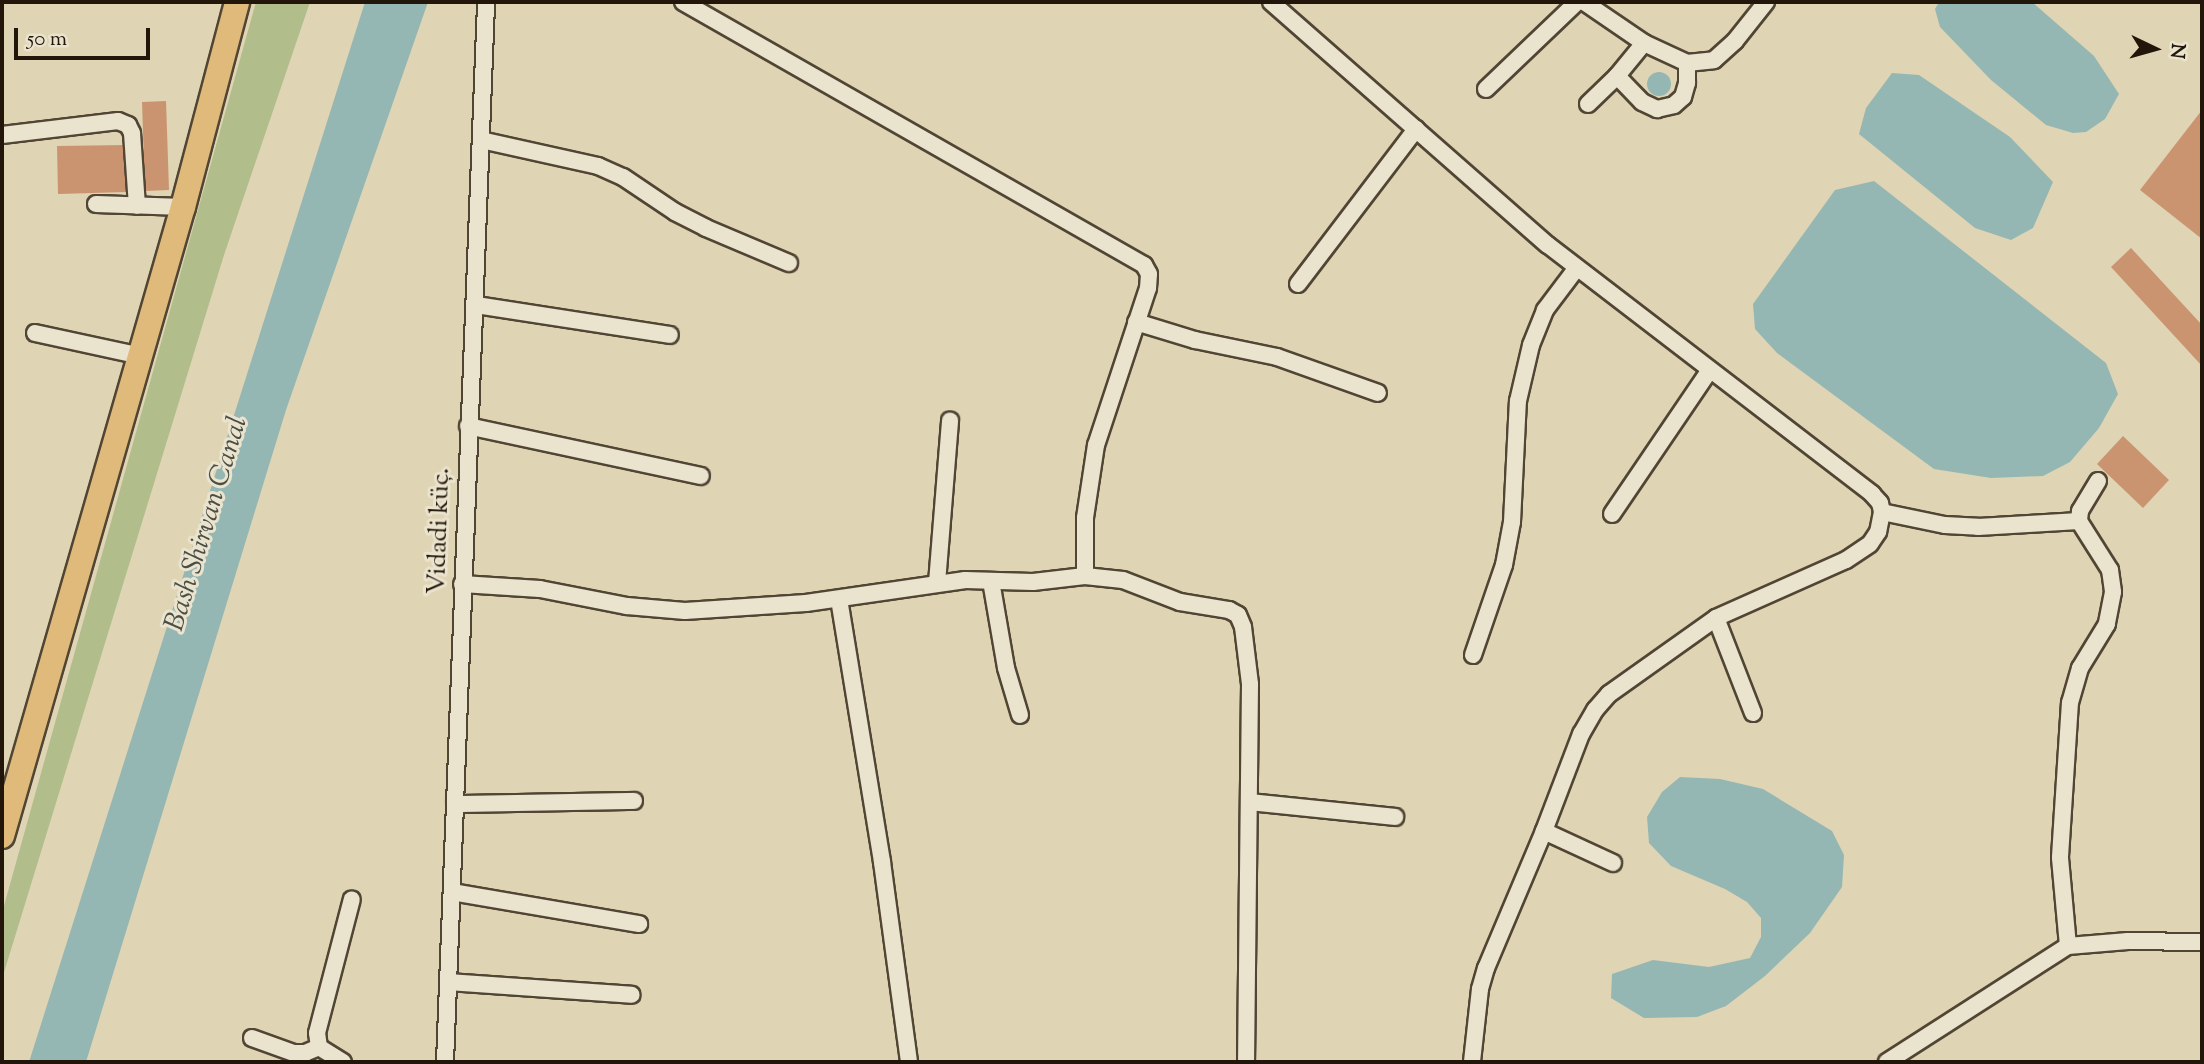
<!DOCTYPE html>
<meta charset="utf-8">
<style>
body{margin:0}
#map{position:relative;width:2204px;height:1064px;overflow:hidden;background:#dfd4b3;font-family:"Sorts Mill Goudy",serif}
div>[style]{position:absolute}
.green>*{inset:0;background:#b2bd8c}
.water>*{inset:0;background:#95b7b4}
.round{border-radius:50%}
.building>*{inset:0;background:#cb9470}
.roads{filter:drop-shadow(2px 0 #514534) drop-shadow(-2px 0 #514534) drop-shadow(0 2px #514534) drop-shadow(0 -2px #514534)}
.minor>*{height:16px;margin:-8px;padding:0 8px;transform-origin:8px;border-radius:8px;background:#eae3ce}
.primary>*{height:24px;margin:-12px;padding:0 12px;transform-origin:12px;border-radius:12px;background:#e0ba7a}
span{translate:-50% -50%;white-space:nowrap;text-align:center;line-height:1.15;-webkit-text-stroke:6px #eae3ce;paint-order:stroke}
.street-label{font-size:26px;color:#221509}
.water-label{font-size:28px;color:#4a4e45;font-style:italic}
.frame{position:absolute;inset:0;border:4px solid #221509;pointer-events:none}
.north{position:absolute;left:2120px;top:14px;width:70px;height:70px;-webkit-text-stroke:5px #eae3ce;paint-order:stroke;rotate:95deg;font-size:19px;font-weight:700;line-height:28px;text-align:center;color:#221509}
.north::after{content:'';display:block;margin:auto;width:24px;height:32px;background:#221509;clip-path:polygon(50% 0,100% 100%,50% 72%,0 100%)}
.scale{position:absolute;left:14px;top:28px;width:136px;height:32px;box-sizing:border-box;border:4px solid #221509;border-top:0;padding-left:9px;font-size:21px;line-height:24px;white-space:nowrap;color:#221509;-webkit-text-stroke:5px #eae3ce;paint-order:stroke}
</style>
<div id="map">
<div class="green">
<div style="clip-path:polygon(256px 2px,310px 2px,224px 255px,2px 979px,2px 913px)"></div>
</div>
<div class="water">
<div style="clip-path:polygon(365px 2px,428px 2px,286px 410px,86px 1062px,29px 1062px)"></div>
<div style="clip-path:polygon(1939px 2px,2032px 2px,2094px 56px,2119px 94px,2105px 119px,2086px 132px,2073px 133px,2046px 125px,1991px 80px,1940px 27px,1935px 9px)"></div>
<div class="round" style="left:1647px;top:72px;width:24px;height:24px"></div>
<div style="clip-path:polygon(1892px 73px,1919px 75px,2010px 137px,2053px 182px,2033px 228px,2011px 240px,1975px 228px,1859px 134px,1866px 108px)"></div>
<div style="clip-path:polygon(1874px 181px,2106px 363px,2118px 394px,2099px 428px,2070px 462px,2043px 476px,1991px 478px,1934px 469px,1777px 353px,1755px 329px,1753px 304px,1835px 190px)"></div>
<div style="clip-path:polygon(1680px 777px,1720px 779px,1763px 789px,1832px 831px,1844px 855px,1842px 887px,1810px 933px,1765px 976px,1726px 1006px,1697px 1017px,1644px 1018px,1611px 998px,1612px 974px,1653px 960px,1709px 967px,1750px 958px,1761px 937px,1761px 918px,1747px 902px,1725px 889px,1671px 866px,1649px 843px,1647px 817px,1662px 792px)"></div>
</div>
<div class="building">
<div style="clip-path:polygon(166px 101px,169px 190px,145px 191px,142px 102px)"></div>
<div style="clip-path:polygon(2202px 110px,2202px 239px,2140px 190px)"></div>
<div style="clip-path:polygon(126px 145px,127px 192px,58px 194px,57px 146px)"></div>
<div style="clip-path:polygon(2131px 248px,2202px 325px,2202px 366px,2111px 267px)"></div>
<div style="clip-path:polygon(2123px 436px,2169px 480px,2143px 508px,2097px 464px)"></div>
</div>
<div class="roads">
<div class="minor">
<div style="left:683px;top:2px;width:531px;rotate:29.7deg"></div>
<div style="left:1144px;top:265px;width:10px;rotate:61deg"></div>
<div style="left:1149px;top:274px;width:14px;rotate:94deg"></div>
<div style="left:1148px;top:288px;width:165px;rotate:108.3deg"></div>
<div style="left:1096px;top:445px;width:74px;rotate:98.6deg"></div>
<div style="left:1085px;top:518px;width:58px;rotate:90deg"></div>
<div style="left:1271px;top:2px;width:368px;rotate:41.3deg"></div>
<div style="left:1548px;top:245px;width:409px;rotate:37.5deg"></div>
<div style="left:1872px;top:494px;width:12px;rotate:48deg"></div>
<div style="left:1880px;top:503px;width:9px;rotate:77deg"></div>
<div style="left:1882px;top:512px;width:20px;rotate:101deg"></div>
<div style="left:1878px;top:532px;width:14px;rotate:124deg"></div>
<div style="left:1870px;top:544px;width:29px;rotate:146deg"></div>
<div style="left:1846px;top:560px;width:142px;rotate:156deg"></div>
<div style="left:1716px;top:618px;width:131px;rotate:144.6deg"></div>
<div style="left:1609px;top:694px;width:21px;rotate:131deg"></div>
<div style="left:1595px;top:710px;width:28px;rotate:120deg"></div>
<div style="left:1581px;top:734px;width:104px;rotate:110.9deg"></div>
<div style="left:1544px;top:831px;width:149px;rotate:112.9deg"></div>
<div style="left:1486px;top:968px;width:22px;rotate:106deg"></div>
<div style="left:1480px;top:989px;width:73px;rotate:96.3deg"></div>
<div style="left:1584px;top:2px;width:73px;rotate:34.3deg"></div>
<div style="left:1644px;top:43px;width:47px;rotate:24.9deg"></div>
<div style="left:1687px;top:63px;width:27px;rotate:-6deg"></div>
<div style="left:1714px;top:60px;width:28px;rotate:-42deg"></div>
<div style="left:1735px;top:41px;width:50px;rotate:-51.5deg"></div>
<div style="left:1644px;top:43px;width:43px;rotate:129.3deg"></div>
<div style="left:1617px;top:76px;width:36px;rotate:46deg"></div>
<div style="left:1642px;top:102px;width:17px;rotate:25deg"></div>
<div style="left:1657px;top:109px;width:17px;rotate:-13deg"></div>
<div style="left:1674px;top:105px;width:12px;rotate:-42deg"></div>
<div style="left:1683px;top:97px;width:15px;rotate:-74deg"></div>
<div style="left:1687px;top:83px;width:20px;rotate:-90deg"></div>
<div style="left:1486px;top:89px;width:126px;rotate:-43.7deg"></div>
<div style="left:1588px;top:104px;width:40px;rotate:-44deg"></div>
<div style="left:2px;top:135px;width:117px;rotate:-6.9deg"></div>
<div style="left:118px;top:121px;width:11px;rotate:22deg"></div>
<div style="left:128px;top:125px;width:9px;rotate:63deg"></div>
<div style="left:132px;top:133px;width:73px;rotate:86.1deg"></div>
<div style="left:481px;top:140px;width:120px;rotate:12.5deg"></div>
<div style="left:598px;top:166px;width:27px;rotate:24deg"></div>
<div style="left:623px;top:177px;width:63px;rotate:33.9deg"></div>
<div style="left:675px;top:212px;width:35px;rotate:27deg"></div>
<div style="left:706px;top:228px;width:90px;rotate:22.9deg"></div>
<div style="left:96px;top:204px;width:87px;rotate:2deg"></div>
<div style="left:1298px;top:284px;width:195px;rotate:-52.7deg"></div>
<div style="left:476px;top:305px;width:196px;rotate:8.8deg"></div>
<div style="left:1136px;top:322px;width:62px;rotate:17deg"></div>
<div style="left:1195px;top:340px;width:84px;rotate:11.7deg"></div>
<div style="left:1277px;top:357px;width:107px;rotate:19.6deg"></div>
<div style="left:35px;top:333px;width:108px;rotate:12.2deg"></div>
<div style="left:468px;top:426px;width:238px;rotate:12.1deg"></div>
<div style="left:2098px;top:481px;width:35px;rotate:121deg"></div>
<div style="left:2080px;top:511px;width:10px;rotate:96deg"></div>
<div style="left:2079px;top:521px;width:58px;rotate:57.7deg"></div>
<div style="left:2110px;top:570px;width:22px;rotate:82deg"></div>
<div style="left:2113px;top:592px;width:33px;rotate:101deg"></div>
<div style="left:2107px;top:624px;width:52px;rotate:121.5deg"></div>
<div style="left:2080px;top:668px;width:35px;rotate:106deg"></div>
<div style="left:2070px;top:702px;width:156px;rotate:93.7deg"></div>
<div style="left:2060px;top:858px;width:88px;rotate:84.8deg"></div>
<div style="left:2068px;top:946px;width:60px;rotate:-4.8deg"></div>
<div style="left:2128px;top:941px;width:74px;rotate:0.8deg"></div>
<div style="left:1882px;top:512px;width:64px;rotate:11.7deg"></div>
<div style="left:1945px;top:525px;width:33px;rotate:3deg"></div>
<div style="left:1978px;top:527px;width:101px;rotate:-3.4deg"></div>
<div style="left:1612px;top:514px;width:174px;rotate:-55.8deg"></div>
<div style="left:991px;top:581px;width:88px;rotate:80.2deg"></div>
<div style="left:1006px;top:668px;width:49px;rotate:73.4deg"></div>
<div style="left:937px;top:583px;width:163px;rotate:-85.4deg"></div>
<div style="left:462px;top:584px;width:78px;rotate:3.7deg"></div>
<div style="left:540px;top:589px;width:89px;rotate:11.1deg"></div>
<div style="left:627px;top:606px;width:58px;rotate:4.9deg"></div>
<div style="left:685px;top:611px;width:121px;rotate:-3.8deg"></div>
<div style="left:806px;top:603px;width:161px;rotate:-8.2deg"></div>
<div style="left:965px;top:580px;width:68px;rotate:1.7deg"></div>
<div style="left:1033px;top:582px;width:52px;rotate:-6.6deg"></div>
<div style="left:1085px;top:576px;width:38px;rotate:6deg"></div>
<div style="left:1123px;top:580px;width:61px;rotate:21.1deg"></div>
<div style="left:1180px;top:602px;width:50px;rotate:9.3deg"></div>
<div style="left:1229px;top:610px;width:10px;rotate:29deg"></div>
<div style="left:1238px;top:615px;width:13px;rotate:67deg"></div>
<div style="left:1243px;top:627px;width:57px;rotate:83deg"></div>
<div style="left:1250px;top:684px;width:378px;rotate:90.6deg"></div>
<div style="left:839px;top:599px;width:266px;rotate:80.7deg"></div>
<div style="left:882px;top:862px;width:202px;rotate:82.3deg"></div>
<div style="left:1716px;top:618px;width:102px;rotate:68.7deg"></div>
<div style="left:1473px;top:655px;width:95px;rotate:-71deg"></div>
<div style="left:1504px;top:565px;width:44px;rotate:-79.5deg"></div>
<div style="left:1512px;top:522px;width:121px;rotate:-87.2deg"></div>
<div style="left:1518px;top:401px;width:57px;rotate:-76.9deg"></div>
<div style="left:1531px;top:345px;width:38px;rotate:-68deg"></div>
<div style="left:1545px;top:310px;width:51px;rotate:-52.9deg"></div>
<div style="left:1250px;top:802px;width:146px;rotate:5.9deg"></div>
<div style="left:455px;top:804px;width:179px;rotate:-1deg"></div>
<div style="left:1544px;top:831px;width:76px;rotate:24.9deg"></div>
<div style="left:452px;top:892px;width:190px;rotate:9.7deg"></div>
<div style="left:448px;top:982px;width:184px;rotate:4deg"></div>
<div style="left:252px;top:1038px;width:45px;rotate:19.7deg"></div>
<div style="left:294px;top:1053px;width:11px"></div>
<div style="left:305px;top:1053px;width:15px;rotate:-23deg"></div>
<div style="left:343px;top:1062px;width:28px;rotate:-148deg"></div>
<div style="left:319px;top:1047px;width:14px;rotate:-98deg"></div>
<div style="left:317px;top:1033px;width:138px;rotate:-75.4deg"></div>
<div style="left:445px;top:1062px;width:1061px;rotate:-87.78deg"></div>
<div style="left:1887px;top:1062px;width:215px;rotate:-32.7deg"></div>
</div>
<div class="primary">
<div style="left:2px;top:836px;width:655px;rotate:-73.95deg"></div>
<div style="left:183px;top:207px;width:212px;rotate:-75.2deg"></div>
</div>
</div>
<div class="street-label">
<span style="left:440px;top:531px;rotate:-88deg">Vidadi küç.</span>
</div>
<div class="water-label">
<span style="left:207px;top:524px;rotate:-73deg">Bash Shirvan Canal</span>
</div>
<div class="frame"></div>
<div class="north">N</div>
<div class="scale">50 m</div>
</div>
